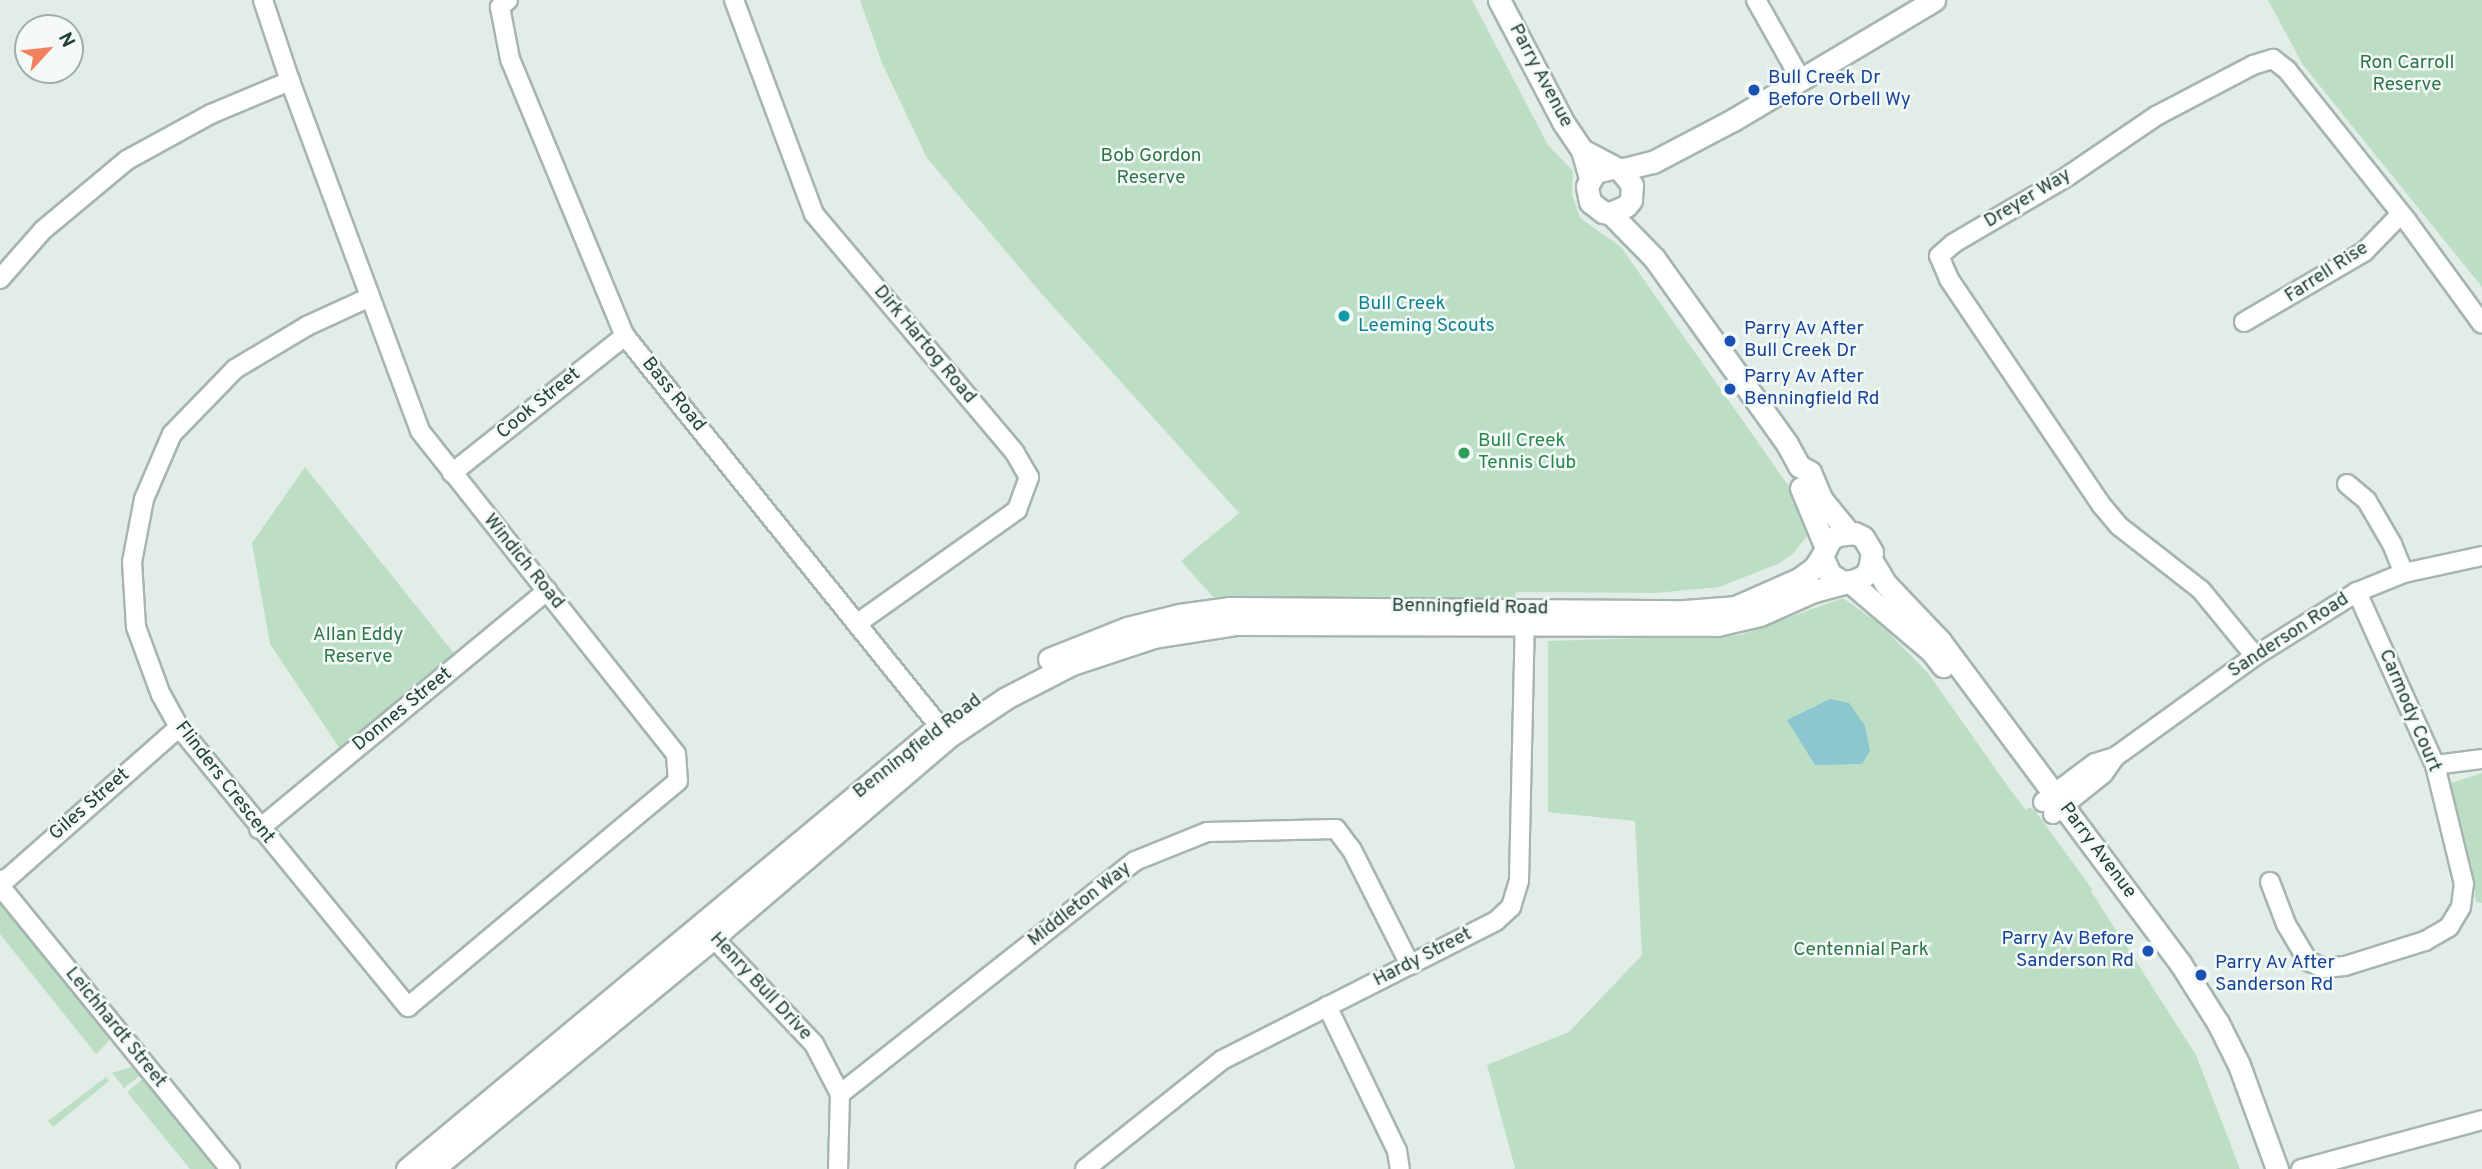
<!DOCTYPE html>
<style>
body{margin:0}
#map{position:relative;width:2482px;height:1169px;overflow:hidden;background:#e3ede8;font-family:Overpass,sans-serif}
div>[style]{position:absolute}
.green>*{inset:0;background:#bcdec5}
.water>*{inset:0;background:#8bc6d1}
.roads{filter:drop-shadow(2px 0 #a6b5af) drop-shadow(-2px 0 #a6b5af) drop-shadow(0 2px #a6b5af) drop-shadow(0 -2px #a6b5af)}
.minor>*{height:18px;margin:-9px;padding:0 9px;transform-origin:9px;border-radius:9px;background:#fff}
.secondary>*{height:21px;margin:-10.5px;padding:0 10.5px;transform-origin:10.5px;border-radius:10.5px;background:#fff}
.dots>*{width:19px;height:19px;translate:-50% -50%;box-sizing:border-box;border:4px solid #f3f9f6;border-radius:50%}
span{translate:-50% -50%;white-space:nowrap;text-align:center;line-height:1.15;-webkit-text-stroke:5px #f3f9f6;paint-order:stroke}
.park-label{font-size:19px;color:#2d7549}
.street-label{font-size:19px;color:#233e37}
.transit-label{font-size:19px;color:#164399}
.left{translate:0 -50%;text-align:left}
.right{translate:-100% -50%;text-align:right}
.culture-label{font-size:19px;color:#0d838f}
.leisure-label{font-size:19px;color:#27864d}
.north{position:absolute;left:14px;top:14px;width:70px;height:70px;box-sizing:border-box;background:#f3f9f6;border:2px solid #a0aeaa;border-radius:50%;rotate:63deg;font-size:19px;font-weight:700;line-height:28px;text-align:center;color:#233e37}
.north::after{content:'';display:block;margin:auto;width:24px;height:32px;background:#f1815d;clip-path:polygon(50% 0,100% 100%,50% 72%,0 100%)}
</style>
<div id="map">
<div class="green">
<div style="clip-path:polygon(860px 0,1472px 0,1548px 145px,1573px 171px,1572px 194px,1580px 218px,1621px 247px,1804px 508px,1807px 536px,1793px 554px,1778px 564px,1719px 587px,1655px 593px,1516px 592px,1515px 598px,1213px 597px,1181px 561px,1239px 513px,1041px 293px,927px 158px,882px 63px)"></div>
<div style="clip-path:polygon(2268px 0,2482px 0,2482px 287px,2303px 65px)"></div>
<div style="clip-path:polygon(305px 467px,461px 662px,346px 758px,270px 644px,252px 543px)"></div>
<div style="clip-path:polygon(1843px 598px,1882px 626px,1928px 673px,2009px 788px,2026px 810px,2030px 807px,2036px 812px,2092px 889px,2091px 891px,2196px 1055px,2240px 1169px,1513px 1169px,1515px 1168px,1487px 1065px,1569px 1032px,1642px 955px,1635px 821px,1548px 812px,1548px 641px,1740px 635px)"></div>
<div style="clip-path:polygon(2482px 773px,2482px 903px,2476px 902px,2472px 867px,2448px 784px)"></div>
<div style="clip-path:polygon(0 903px,108px 1031px,109px 1041px,96px 1054px,0 934px)"></div>
<div style="clip-path:polygon(131px 1067px,142px 1074px,124px 1088px,112px 1073px)"></div>
<div style="clip-path:polygon(106px 1077px,109px 1081px,53px 1127px,48px 1121px)"></div>
<div style="clip-path:polygon(145px 1077px,221px 1169px,190px 1169px,127px 1092px)"></div>
</div>
<div class="water">
<div style="clip-path:polygon(1830px 699px,1849px 703px,1865px 726px,1870px 751px,1862px 764px,1815px 765px,1787px 720px)"></div>
</div>
<div class="roads">
<div class="minor">
<div style="left:263px;top:0;width:85px;rotate:71.6deg"></div>
<div style="left:290px;top:81px;width:373px;rotate:69.6deg"></div>
<div style="left:420px;top:431px;width:412px;rotate:51.6deg"></div>
<div style="left:676px;top:754px;width:27px;rotate:86deg"></div>
<div style="left:678px;top:781px;width:352px;rotate:140.1deg"></div>
<div style="left:408px;top:1007px;width:362px;rotate:-129.3deg"></div>
<div style="left:179px;top:727px;width:37px;rotate:-119deg"></div>
<div style="left:161px;top:695px;width:72px;rotate:-110.2deg"></div>
<div style="left:136px;top:627px;width:65px;rotate:-93.5deg"></div>
<div style="left:132px;top:562px;width:64px;rotate:-79.2deg"></div>
<div style="left:144px;top:499px;width:71px;rotate:-66.7deg"></div>
<div style="left:172px;top:434px;width:91px;rotate:-45.9deg"></div>
<div style="left:235px;top:369px;width:84px;rotate:-30.8deg"></div>
<div style="left:307px;top:326px;width:69px;rotate:-24.7deg"></div>
<div style="left:508px;top:0;width:11px;rotate:139deg"></div>
<div style="left:500px;top:7px;width:53px;rotate:79.1deg"></div>
<div style="left:510px;top:59px;width:300px;rotate:67.5deg"></div>
<div style="left:625px;top:336px;width:515px;rotate:51.15deg"></div>
<div style="left:734px;top:0;width:228px;rotate:69.5deg"></div>
<div style="left:814px;top:214px;width:312px;rotate:49.9deg"></div>
<div style="left:1015px;top:453px;width:28px;rotate:60deg"></div>
<div style="left:1029px;top:477px;width:35px;rotate:110deg"></div>
<div style="left:1017px;top:510px;width:195px;rotate:144.6deg"></div>
<div style="left:1756px;top:0;width:92px;rotate:60.6deg"></div>
<div style="left:0;top:279px;width:65px;rotate:-48.7deg"></div>
<div style="left:43px;top:230px;width:109px;rotate:-39.8deg"></div>
<div style="left:127px;top:160px;width:96px;rotate:-28.7deg"></div>
<div style="left:211px;top:114px;width:86px;rotate:-22.7deg"></div>
<div style="left:2244px;top:322px;width:139px;rotate:-30.3deg"></div>
<div style="left:2364px;top:252px;width:53px;rotate:-45.8deg"></div>
<div style="left:452px;top:473px;width:221px;rotate:-38.4deg"></div>
<div style="left:2347px;top:484px;width:26px;rotate:40deg"></div>
<div style="left:2367px;top:501px;width:50px;rotate:59.8deg"></div>
<div style="left:2392px;top:544px;width:31px;rotate:68deg"></div>
<div style="left:2255px;top:656px;width:85px;rotate:-129.3deg"></div>
<div style="left:2201px;top:590px;width:104px;rotate:-142deg"></div>
<div style="left:2119px;top:526px;width:26px;rotate:-130deg"></div>
<div style="left:2102px;top:506px;width:274px;rotate:-124deg"></div>
<div style="left:1949px;top:279px;width:25px;rotate:-113deg"></div>
<div style="left:1939px;top:256px;width:20px;rotate:-41deg"></div>
<div style="left:1954px;top:243px;width:132px;rotate:-30.4deg"></div>
<div style="left:2068px;top:176px;width:107px;rotate:-34.3deg"></div>
<div style="left:2156px;top:116px;width:110px;rotate:-27.7deg"></div>
<div style="left:2253px;top:65px;width:21px;rotate:-17deg"></div>
<div style="left:2273px;top:59px;width:18px;rotate:38deg"></div>
<div style="left:2287px;top:70px;width:193px;rotate:51.5deg"></div>
<div style="left:2407px;top:221px;width:127px;rotate:53.9deg"></div>
<div style="left:2435px;top:765px;width:47px;rotate:-7.3deg"></div>
<div style="left:2043px;top:802px;width:65px;rotate:-36.9deg"></div>
<div style="left:2095px;top:763px;width:21px;rotate:-17deg"></div>
<div style="left:2115px;top:757px;width:173px;rotate:-35.8deg"></div>
<div style="left:2255px;top:656px;width:120px;rotate:-32.1deg"></div>
<div style="left:2357px;top:592px;width:51px;rotate:-22deg"></div>
<div style="left:2404px;top:573px;width:80px;rotate:-12.3deg"></div>
<div style="left:2053px;top:814px;width:64px;rotate:-38.7deg"></div>
<div style="left:2103px;top:774px;width:21px;rotate:-55deg"></div>
<div style="left:259px;top:829px;width:374px;rotate:-39.6deg"></div>
<div style="left:0;top:881px;width:9px;rotate:-21deg"></div>
<div style="left:8px;top:878px;width:228px;rotate:-41.4deg"></div>
<div style="left:2270px;top:882px;width:45px;rotate:69.1deg"></div>
<div style="left:2286px;top:924px;width:43px;rotate:59.3deg"></div>
<div style="left:2308px;top:961px;width:17px;rotate:25deg"></div>
<div style="left:2323px;top:968px;width:22px;rotate:-5deg"></div>
<div style="left:2345px;top:966px;width:84px;rotate:-17.4deg"></div>
<div style="left:2425px;top:941px;width:28px;rotate:-30deg"></div>
<div style="left:2449px;top:927px;width:23px;rotate:-59deg"></div>
<div style="left:2461px;top:907px;width:23px;rotate:-83deg"></div>
<div style="left:2464px;top:884px;width:122px;rotate:-103.7deg"></div>
<div style="left:2435px;top:765px;width:190px;rotate:-114.3deg"></div>
<div style="left:0;top:886px;width:365px;rotate:50.9deg"></div>
<div style="left:704px;top:928px;width:160px;rotate:46.5deg"></div>
<div style="left:814px;top:1044px;width:56px;rotate:62.5deg"></div>
<div style="left:840px;top:1094px;width:75px;rotate:91.5deg"></div>
<div style="left:1327px;top:1006px;width:161px;rotate:64.2deg"></div>
<div style="left:1397px;top:1151px;width:18px;rotate:81deg"></div>
<div style="left:840px;top:1094px;width:376px;rotate:-38.3deg"></div>
<div style="left:1135px;top:861px;width:78px;rotate:-21.9deg"></div>
<div style="left:1207px;top:832px;width:129px;rotate:-1.3deg"></div>
<div style="left:1336px;top:829px;width:26px;rotate:53deg"></div>
<div style="left:1352px;top:850px;width:129px;rotate:63.2deg"></div>
<div style="left:1085px;top:1169px;width:175px;rotate:-38.5deg"></div>
<div style="left:1222px;top:1060px;width:307px;rotate:-26.9deg"></div>
<div style="left:1496px;top:921px;width:21px;rotate:-43deg"></div>
<div style="left:1511px;top:907px;width:28px;rotate:-73deg"></div>
<div style="left:1519px;top:880px;width:268px;rotate:-88.7deg"></div>
<div style="left:2301px;top:1169px;width:188px;rotate:-15.1deg"></div>
</div>
<div class="secondary">
<div style="left:1499px;top:0;width:138px;rotate:62.3deg"></div>
<div style="left:1563px;top:122px;width:34px;rotate:56deg"></div>
<div style="left:1582px;top:150px;width:29px;rotate:74deg"></div>
<div style="left:1582px;top:150px;width:43px;rotate:27.8deg"></div>
<div style="left:1620px;top:170px;width:19px;rotate:51deg"></div>
<div style="left:1632px;top:185px;width:15px;rotate:94deg"></div>
<div style="left:1631px;top:200px;width:8px;rotate:130deg"></div>
<div style="left:1626px;top:206px;width:17px;rotate:156deg"></div>
<div style="left:1610px;top:213px;width:7px;rotate:-172deg"></div>
<div style="left:1603px;top:212px;width:16px;rotate:-142deg"></div>
<div style="left:1590px;top:202px;width:16px;rotate:-101deg"></div>
<div style="left:1587px;top:186px;width:16px;rotate:-60deg"></div>
<div style="left:1595px;top:172px;width:18px;rotate:-13deg"></div>
<div style="left:1620px;top:170px;width:34px;rotate:-14deg"></div>
<div style="left:1653px;top:162px;width:90px;rotate:-27.7deg"></div>
<div style="left:1733px;top:120px;width:234px;rotate:-30.8deg"></div>
<div style="left:1610px;top:213px;width:63px;rotate:45.6deg"></div>
<div style="left:1654px;top:258px;width:229px;rotate:54.4deg"></div>
<div style="left:1787px;top:444px;width:25px;rotate:61deg"></div>
<div style="left:1799px;top:466px;width:13px;rotate:29deg"></div>
<div style="left:1810px;top:472px;width:30px;rotate:67deg"></div>
<div style="left:1822px;top:500px;width:43px;rotate:50.7deg"></div>
<div style="left:1801px;top:488px;width:65px;rotate:67.4deg"></div>
<div style="left:1872px;top:561px;width:27px;rotate:59deg"></div>
<div style="left:1886px;top:584px;width:79px;rotate:46.5deg"></div>
<div style="left:1940px;top:641px;width:402px;rotate:53.3deg"></div>
<div style="left:2180px;top:963px;width:71px;rotate:57.7deg"></div>
<div style="left:2218px;top:1023px;width:47px;rotate:63.4deg"></div>
<div style="left:2239px;top:1065px;width:111px;rotate:69.9deg"></div>
<div style="left:1849px;top:581px;width:109px;rotate:40.5deg"></div>
<div style="left:1932px;top:652px;width:18px;rotate:52deg"></div>
<div style="left:1049px;top:659px;width:84px;rotate:-21.7deg"></div>
<div style="left:1127px;top:628px;width:54px;rotate:-14deg"></div>
<div style="left:1179px;top:615px;width:50px;rotate:-8deg"></div>
<div style="left:1229px;top:608px;width:456px;rotate:0.4deg"></div>
<div style="left:1685px;top:611px;width:50px;rotate:-4.6deg"></div>
<div style="left:1735px;top:607px;width:70px;rotate:-23.6deg"></div>
<div style="left:1799px;top:579px;width:19px;rotate:-36deg"></div>
<div style="left:1814px;top:568px;width:14px;rotate:-56deg"></div>
<div style="left:407px;top:1169px;width:680px;rotate:-39.75deg"></div>
<div style="left:433px;top:1169px;width:363px;rotate:-39.5deg"></div>
<div style="left:713px;top:938px;width:309px;rotate:-40.5deg"></div>
<div style="left:948px;top:737px;width:70px;rotate:-33.9deg"></div>
<div style="left:1006px;top:698px;width:74px;rotate:-27.3deg"></div>
<div style="left:1072px;top:664px;width:86px;rotate:-18.2deg"></div>
<div style="left:1154px;top:637px;width:82px;rotate:-9.1deg"></div>
<div style="left:1235px;top:624px;width:482px;rotate:0.1deg"></div>
<div style="left:1717px;top:625px;width:44px;rotate:-13.1deg"></div>
<div style="left:1760px;top:615px;width:59px;rotate:-24deg"></div>
<div style="left:1814px;top:591px;width:42px;rotate:-15deg"></div>
<div style="left:1855px;top:580px;width:10px;rotate:-24deg"></div>
<div style="left:1864px;top:576px;width:9px;rotate:-54deg"></div>
<div style="left:1869px;top:569px;width:17px;rotate:-80deg"></div>
<div style="left:1872px;top:552px;width:17px;rotate:-121deg"></div>
<div style="left:1863px;top:537px;width:10px;rotate:-156deg"></div>
<div style="left:1854px;top:533px;width:17px;rotate:173deg"></div>
<div style="left:1837px;top:535px;width:9px;rotate:144deg"></div>
<div style="left:1830px;top:540px;width:18px;rotate:117deg"></div>
<div style="left:1822px;top:556px;width:20px;rotate:66deg"></div>
<div style="left:1830px;top:574px;width:15px;rotate:32deg"></div>
</div>
</div>
<div class="dots">
<div style="left:1754px;top:90px;background:#1a4fb4"></div>
<div style="left:1344px;top:316px;background:#0f9aa8"></div>
<div style="left:1730px;top:341px;background:#1a4fb4"></div>
<div style="left:1730px;top:389px;background:#1a4fb4"></div>
<div style="left:1464px;top:453px;background:#2e9e5b"></div>
<div style="left:2148px;top:951px;background:#1a4fb4"></div>
<div style="left:2201px;top:975px;background:#1a4fb4"></div>
</div>
<div class="park-label">
<span style="left:2407px;top:75px">Ron Carroll<br>Reserve</span>
<span style="left:1151px;top:168px">Bob Gordon<br>Reserve</span>
<span style="left:358px;top:647px">Allan Eddy<br>Reserve</span>
<span style="left:1861px;top:951px">Centennial Park</span>
</div>
<div class="street-label">
<span style="left:1540px;top:76px;rotate:62deg">Parry Avenue</span>
<span style="left:2028px;top:199px;rotate:-31deg">Dreyer Way</span>
<span style="left:2327px;top:273px;rotate:-33deg">Farrell Rise</span>
<span style="left:924px;top:345px;rotate:50deg">Dirk Hartog Road</span>
<span style="left:673px;top:395px;rotate:51deg">Bass Road</span>
<span style="left:539px;top:404px;rotate:-39deg">Cook Street</span>
<span style="left:523px;top:562px;rotate:51deg">Windich Road</span>
<span style="left:1470px;top:608px;rotate:1deg">Benningfield Road</span>
<span style="left:2289px;top:636px;rotate:-33deg">Sanderson Road</span>
<span style="left:403px;top:710px;rotate:-39deg">Donnes Street</span>
<span style="left:2409px;top:711px;rotate:67deg">Carmody Court</span>
<span style="left:918px;top:747px;rotate:-38deg">Benningfield Road</span>
<span style="left:224px;top:783px;rotate:52deg">Flinders Crescent</span>
<span style="left:90px;top:805px;rotate:-41deg">Giles Street</span>
<span style="left:2097px;top:851px;rotate:53deg">Parry Avenue</span>
<span style="left:1080px;top:905px;rotate:-38deg">Middleton Way</span>
<span style="left:1423px;top:958px;rotate:-27deg">Hardy Street</span>
<span style="left:760px;top:987px;rotate:47deg">Henry Bull Drive</span>
<span style="left:115px;top:1028px;rotate:51deg">Leichhardt Street</span>
</div>
<div class="transit-label">
<span class="left" style="left:1768px;top:90px">Bull Creek Dr<br>Before Orbell Wy</span>
<span class="left" style="left:1744px;top:341px">Parry Av After<br>Bull Creek Dr</span>
<span class="left" style="left:1744px;top:389px">Parry Av After<br>Benningfield Rd</span>
<span class="right" style="left:2134px;top:951px">Parry Av Before<br>Sanderson Rd</span>
<span class="left" style="left:2215px;top:975px">Parry Av After<br>Sanderson Rd</span>
</div>
<div class="culture-label">
<span class="left" style="left:1358px;top:316px">Bull Creek<br>Leeming Scouts</span>
</div>
<div class="leisure-label">
<span class="left" style="left:1478px;top:453px">Bull Creek<br>Tennis Club</span>
</div>
<div class="north">N</div>
</div>
